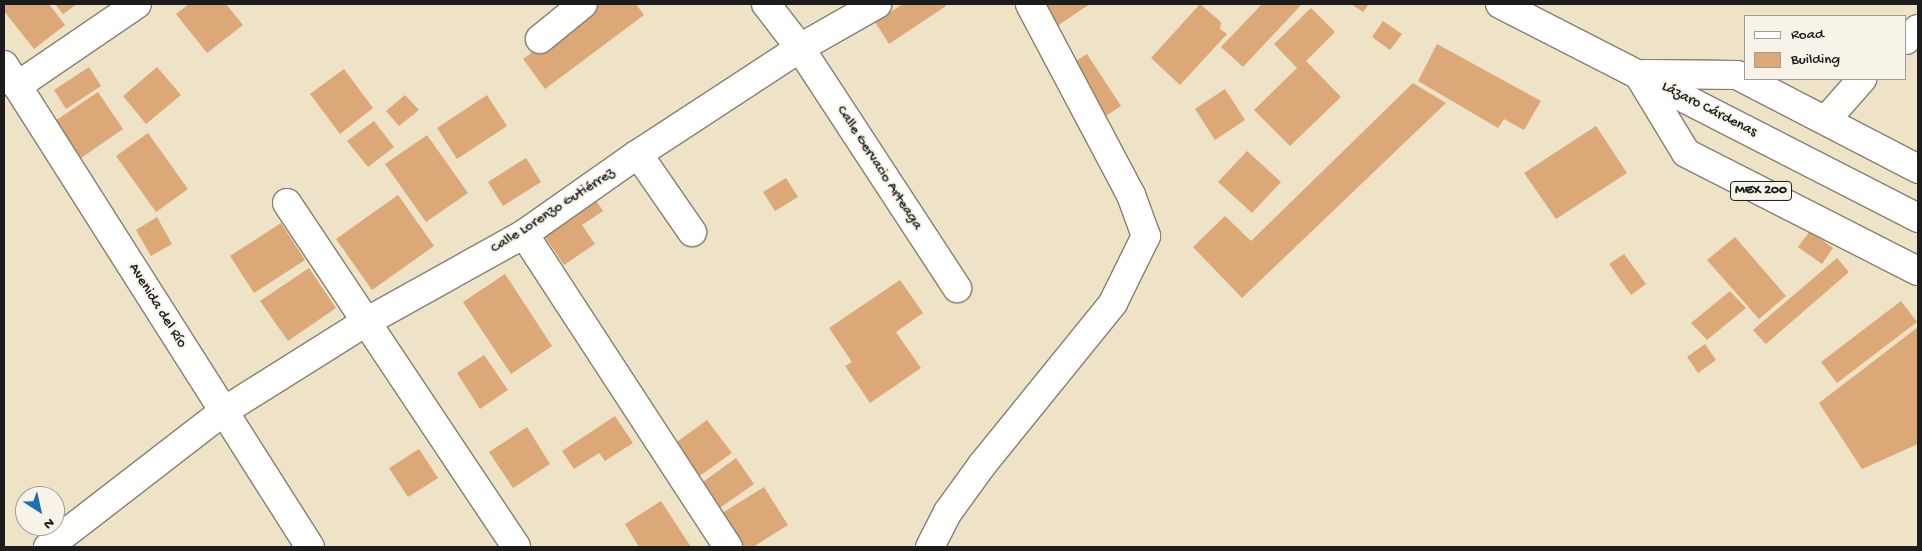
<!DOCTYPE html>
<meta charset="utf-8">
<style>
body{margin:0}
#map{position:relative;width:1922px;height:551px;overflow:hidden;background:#eee3c6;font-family:"Gochi Hand",sans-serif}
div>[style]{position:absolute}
.building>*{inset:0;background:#dca878}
.roads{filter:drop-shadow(1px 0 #858071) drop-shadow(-1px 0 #858071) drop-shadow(0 1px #858071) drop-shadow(0 -1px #858071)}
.minor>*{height:28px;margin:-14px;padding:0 14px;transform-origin:14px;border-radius:14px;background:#fff}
.major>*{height:28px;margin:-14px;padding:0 14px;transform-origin:14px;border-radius:14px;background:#fff}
span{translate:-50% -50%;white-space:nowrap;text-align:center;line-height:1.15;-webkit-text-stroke:4px #f7f3e8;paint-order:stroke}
.shield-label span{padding:1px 4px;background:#f7f3e8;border:1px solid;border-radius:4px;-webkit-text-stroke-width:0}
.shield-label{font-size:14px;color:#1c1c1c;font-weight:700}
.street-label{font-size:15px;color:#1c1c1c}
.frame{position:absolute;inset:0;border:5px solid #1c1c1c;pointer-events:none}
.legend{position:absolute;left:1744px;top:15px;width:162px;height:65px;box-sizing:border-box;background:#f7f3e8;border:1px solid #9f9d96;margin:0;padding:6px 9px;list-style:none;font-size:15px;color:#1c1c1c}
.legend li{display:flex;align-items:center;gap:10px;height:25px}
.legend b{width:25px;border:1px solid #9f9d96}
.north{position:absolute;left:15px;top:486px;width:50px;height:50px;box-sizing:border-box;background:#f7f3e8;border:1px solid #9f9d96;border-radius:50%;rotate:145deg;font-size:14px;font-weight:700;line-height:20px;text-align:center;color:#1c1c1c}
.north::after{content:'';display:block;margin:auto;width:18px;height:22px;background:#1f6fb2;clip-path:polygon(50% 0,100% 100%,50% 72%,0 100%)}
</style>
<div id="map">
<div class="building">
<div style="clip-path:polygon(4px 4px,49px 4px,65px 25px,34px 49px,4px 11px)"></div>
<div style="clip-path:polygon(55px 4px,77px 4px,63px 14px)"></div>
<div style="clip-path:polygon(189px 4px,226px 4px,243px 25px,207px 53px,176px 14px)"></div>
<div style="clip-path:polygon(597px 4px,636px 4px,644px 15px,545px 89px,523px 59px)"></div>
<div style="clip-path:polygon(903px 4px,945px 4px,946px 6px,889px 44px,875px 22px)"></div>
<div style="clip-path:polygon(1037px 4px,1090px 4px,1054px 28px)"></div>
<div style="clip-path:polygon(1200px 4px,1221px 22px,1220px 29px,1227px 34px,1180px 85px,1151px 58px)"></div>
<div style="clip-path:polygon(1262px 4px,1302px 4px,1243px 67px,1221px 47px)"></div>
<div style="clip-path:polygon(1351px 4px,1369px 4px,1363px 12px)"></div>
<div style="clip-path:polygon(1311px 8px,1335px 32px,1306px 61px,1341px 97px,1290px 146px,1254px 110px,1297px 68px,1274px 44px)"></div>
<div style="clip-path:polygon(1383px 21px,1402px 34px,1390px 50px,1372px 37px)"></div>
<div style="clip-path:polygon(1437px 44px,1541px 101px,1524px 130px,1504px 119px,1498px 128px,1418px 81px)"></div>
<div style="clip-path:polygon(1087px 54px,1121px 106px,1100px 120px,1066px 67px)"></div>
<div style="clip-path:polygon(89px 67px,101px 86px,66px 109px,54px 90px)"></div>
<div style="clip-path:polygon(157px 67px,181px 95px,146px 124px,123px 96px)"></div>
<div style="clip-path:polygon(344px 69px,373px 108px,340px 134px,310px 94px)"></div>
<div style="clip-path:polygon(1413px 83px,1446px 103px,1242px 298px,1193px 247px,1225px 216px,1251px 241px)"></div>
<div style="clip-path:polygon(1225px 89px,1245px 120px,1215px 140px,1195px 109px)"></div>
<div style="clip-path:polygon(98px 92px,123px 129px,81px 158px,55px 121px)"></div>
<div style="clip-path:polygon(405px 95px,419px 110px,399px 126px,386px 111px)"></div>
<div style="clip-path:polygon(487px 95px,507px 126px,457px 159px,437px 128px)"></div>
<div style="clip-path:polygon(374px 121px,394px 147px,368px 167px,347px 141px)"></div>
<div style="clip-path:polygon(1596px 126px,1627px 173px,1556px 219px,1524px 173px)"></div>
<div style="clip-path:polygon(148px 133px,188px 189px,156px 212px,116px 156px)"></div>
<div style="clip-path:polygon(427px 135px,468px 193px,426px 222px,385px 164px)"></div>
<div style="clip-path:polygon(1247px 151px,1281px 182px,1252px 213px,1218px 182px)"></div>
<div style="clip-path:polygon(526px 158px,541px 182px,503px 206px,488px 182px)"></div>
<div style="clip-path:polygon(786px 178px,798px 197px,775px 211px,763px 192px)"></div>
<div style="clip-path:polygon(398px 195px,434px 246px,372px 290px,336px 239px)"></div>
<div style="clip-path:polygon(593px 196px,603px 211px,582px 225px,595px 244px,564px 265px,541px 231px)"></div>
<div style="clip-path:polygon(157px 217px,172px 244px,151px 256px,136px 230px)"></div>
<div style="clip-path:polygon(281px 223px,305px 260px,254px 293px,230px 256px)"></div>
<div style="clip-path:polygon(1810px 231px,1833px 248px,1822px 264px,1798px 247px)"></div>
<div style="clip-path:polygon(1735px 237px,1786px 296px,1759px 319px,1707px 260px)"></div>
<div style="clip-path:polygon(1624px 254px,1646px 284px,1631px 295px,1609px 264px)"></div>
<div style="clip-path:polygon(1837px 258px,1849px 272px,1766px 344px,1753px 330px)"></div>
<div style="clip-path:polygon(309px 268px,336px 308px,288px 341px,260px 301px)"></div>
<div style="clip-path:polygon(505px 274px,552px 346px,511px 374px,463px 302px)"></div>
<div style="clip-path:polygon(900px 280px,923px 313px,896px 332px,921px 368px,870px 403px,845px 366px,852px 362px,829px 328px)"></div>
<div style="clip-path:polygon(1730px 291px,1746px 308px,1707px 340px,1691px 323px)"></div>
<div style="clip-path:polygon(1901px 301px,1917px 322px,1837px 383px,1821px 362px)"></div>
<div style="clip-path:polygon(1918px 327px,1918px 444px,1862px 469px,1819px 403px)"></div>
<div style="clip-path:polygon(1705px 344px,1716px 360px,1698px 373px,1687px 357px)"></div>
<div style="clip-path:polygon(484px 355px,508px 390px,480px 409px,457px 373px)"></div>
<div style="clip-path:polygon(615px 416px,633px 443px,605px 461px,599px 453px,574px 469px,562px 451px)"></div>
<div style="clip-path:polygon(707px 420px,732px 453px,694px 480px,670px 447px)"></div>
<div style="clip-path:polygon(527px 427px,550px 464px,513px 488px,489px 452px)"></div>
<div style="clip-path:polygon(419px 449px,438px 478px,408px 497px,389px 468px)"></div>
<div style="clip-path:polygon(736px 458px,754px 484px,714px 512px,696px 487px)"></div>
<div style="clip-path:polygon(764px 487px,788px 525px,753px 547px,739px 547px,719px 515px)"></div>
<div style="clip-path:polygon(661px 501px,691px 547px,639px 547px,625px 524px)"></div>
</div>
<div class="roads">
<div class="minor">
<div style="left:766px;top:4px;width:56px;rotate:52.3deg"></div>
<div style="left:800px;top:48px;width:287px;rotate:56.8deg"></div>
<div style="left:540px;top:39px;width:55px;rotate:-39.1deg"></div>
<div style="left:1906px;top:40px;width:16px;rotate:-43deg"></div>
<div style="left:4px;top:65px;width:571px;rotate:57.59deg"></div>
<div style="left:17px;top:86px;width:145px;rotate:-34.3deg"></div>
<div style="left:1826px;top:120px;width:55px;rotate:-48.7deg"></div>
<div style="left:638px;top:154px;width:95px;rotate:55.3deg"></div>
<div style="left:287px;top:203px;width:413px;rotate:56.3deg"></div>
<div style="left:524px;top:234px;width:374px;rotate:56.9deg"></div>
<div style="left:48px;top:547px;width:222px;rotate:-37.7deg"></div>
<div style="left:224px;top:411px;width:168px;rotate:-32.1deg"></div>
<div style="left:366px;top:322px;width:181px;rotate:-29.1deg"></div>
<div style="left:524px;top:234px;width:139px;rotate:-35.1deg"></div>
<div style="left:638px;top:154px;width:194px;rotate:-33.2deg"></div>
<div style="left:800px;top:48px;width:89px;rotate:-29.7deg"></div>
<div style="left:930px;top:547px;width:39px;rotate:-63deg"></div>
<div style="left:948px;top:512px;width:58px;rotate:-54.1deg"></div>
<div style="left:982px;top:465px;width:208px;rotate:-51deg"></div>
<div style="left:1113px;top:303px;width:75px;rotate:-63.8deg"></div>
<div style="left:1146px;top:236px;width:44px;rotate:-110.1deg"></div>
<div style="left:1131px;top:195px;width:216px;rotate:-117.9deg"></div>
</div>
<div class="major">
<div style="left:1500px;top:4px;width:470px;rotate:27.1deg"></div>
<div style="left:1638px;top:74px;width:92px;rotate:58.7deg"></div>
<div style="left:1686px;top:153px;width:260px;rotate:27deg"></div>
<div style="left:1645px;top:74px;width:92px;rotate:0.6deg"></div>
<div style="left:1737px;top:75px;width:204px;rotate:27.4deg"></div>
</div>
</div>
<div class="shield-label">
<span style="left:1761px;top:191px">MEX 200</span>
</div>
<div class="street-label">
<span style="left:1709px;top:110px;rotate:27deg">Lázaro Cárdenas</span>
<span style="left:879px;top:168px;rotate:57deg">Calle Gervacio Arteaga</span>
<span style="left:553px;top:211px;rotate:-33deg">Calle Lorenzo Gutiérrez</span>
<span style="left:157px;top:306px;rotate:58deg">Avenida del Río</span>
</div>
<div class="frame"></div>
<ul class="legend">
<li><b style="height:6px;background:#fff"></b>Road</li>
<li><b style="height:14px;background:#dca878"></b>Building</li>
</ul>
<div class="north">N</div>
</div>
